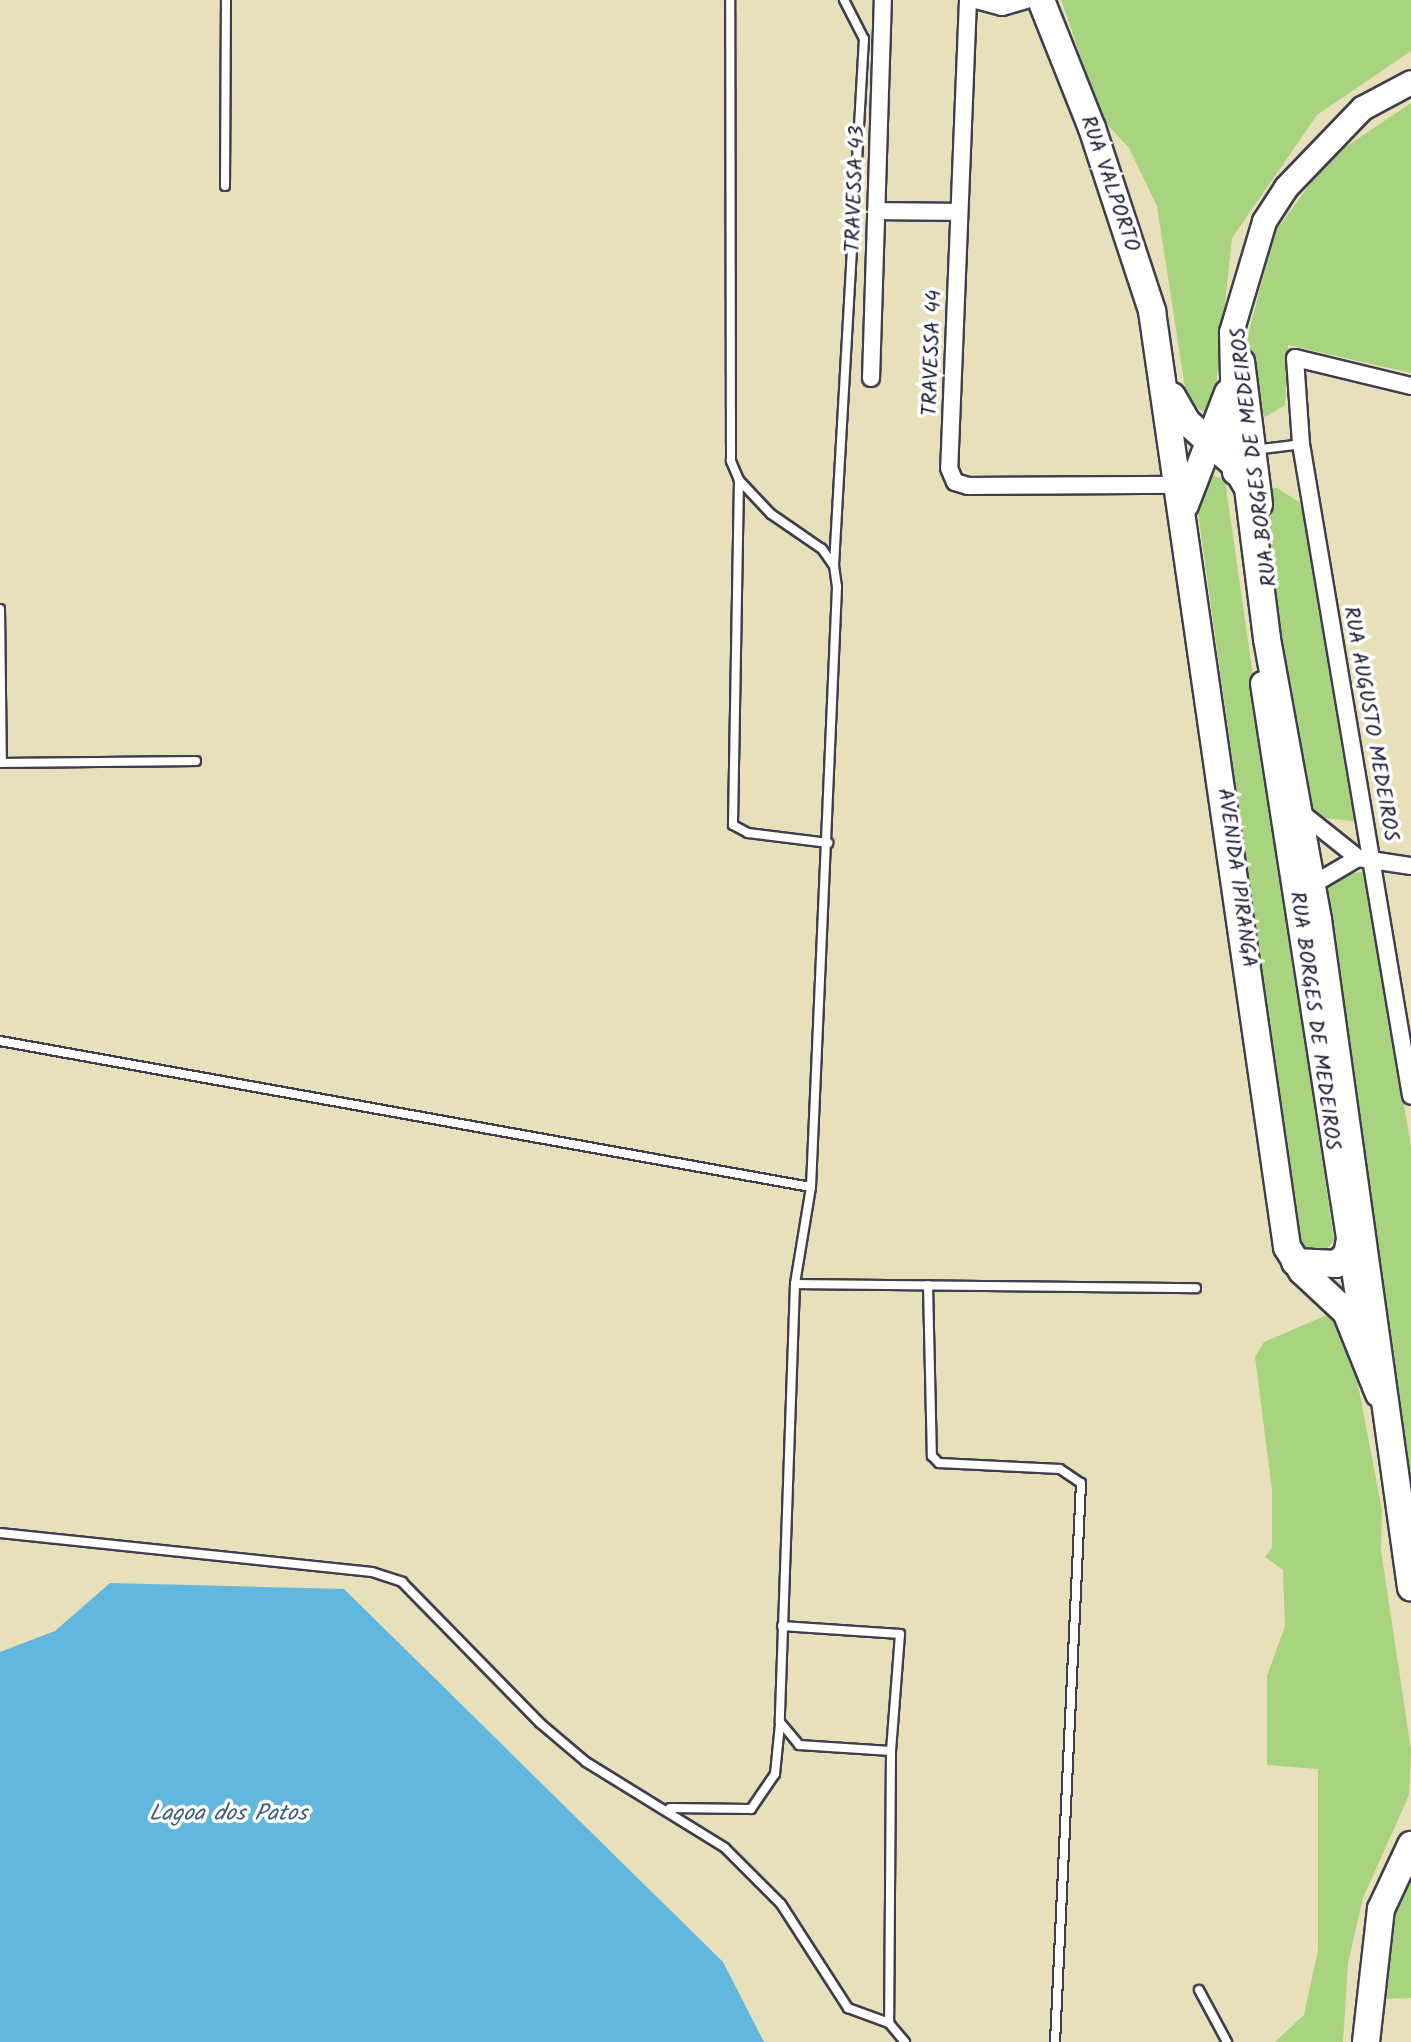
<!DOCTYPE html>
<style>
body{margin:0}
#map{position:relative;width:1411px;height:2042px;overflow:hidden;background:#e7e0ba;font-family:Kalam,sans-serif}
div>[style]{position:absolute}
.green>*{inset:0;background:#a8d37f}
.water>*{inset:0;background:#61b7dd}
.roads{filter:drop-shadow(2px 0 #403e4e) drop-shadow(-2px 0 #403e4e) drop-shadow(0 2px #403e4e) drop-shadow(0 -2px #403e4e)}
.lane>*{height:8px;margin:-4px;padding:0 4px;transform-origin:4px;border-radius:4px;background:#fff}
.street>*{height:16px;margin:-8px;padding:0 8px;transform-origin:8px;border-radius:8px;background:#fff}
.secondary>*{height:23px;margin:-11.5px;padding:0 11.5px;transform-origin:11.5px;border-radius:11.5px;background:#fff}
.primary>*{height:26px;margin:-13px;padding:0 13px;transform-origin:13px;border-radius:13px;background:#fff}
span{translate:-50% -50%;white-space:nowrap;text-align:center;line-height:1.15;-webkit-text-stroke:7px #fff;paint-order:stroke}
.street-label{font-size:21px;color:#22223b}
.water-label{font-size:23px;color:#3b5e7c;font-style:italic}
</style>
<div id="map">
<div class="green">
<div style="clip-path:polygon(1061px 0,1411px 0,1411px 51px,1317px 115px,1232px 238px,1214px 406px,1204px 412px,1187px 401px,1157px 206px,1129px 148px,1103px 120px)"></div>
<div style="clip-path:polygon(1411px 103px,1411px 373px,1288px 345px,1285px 405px,1265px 417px,1246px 379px,1245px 346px,1275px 232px,1329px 158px)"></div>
<div style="clip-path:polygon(1210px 474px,1225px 480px,1334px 1241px,1320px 1256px,1309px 1257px,1300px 1247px,1196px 498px)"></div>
<div style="clip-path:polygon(1277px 488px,1299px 502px,1307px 520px,1359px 815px,1353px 821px,1317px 817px,1306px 804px,1261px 490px)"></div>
<div style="clip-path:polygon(1364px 871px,1411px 1146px,1411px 1497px,1320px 895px,1335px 877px)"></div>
<div style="clip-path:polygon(1327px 1315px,1343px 1330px,1355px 1369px,1382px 1510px,1381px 1550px,1411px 1750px,1409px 1795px,1363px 1898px,1348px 1963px,1343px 2042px,1275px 2042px,1304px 2015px,1318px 1950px,1318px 1769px,1267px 1765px,1267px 1676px,1285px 1626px,1283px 1570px,1265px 1557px,1272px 1548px,1272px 1490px,1255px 1357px,1264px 1342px)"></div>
<div style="clip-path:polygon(1411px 1869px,1411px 1998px,1386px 1999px,1389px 1934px)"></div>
</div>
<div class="water">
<div style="clip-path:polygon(110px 1583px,344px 1589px,723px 1962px,764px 2042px,0 2042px,0 1652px,55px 1631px)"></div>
</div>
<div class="roads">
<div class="lane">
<div style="left:225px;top:186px;width:186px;rotate:-89.7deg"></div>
<div style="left:1262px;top:449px;width:39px;rotate:-7deg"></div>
<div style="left:739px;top:480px;width:345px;rotate:91deg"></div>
<div style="left:733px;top:825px;width:17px;rotate:28deg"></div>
<div style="left:748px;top:833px;width:81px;rotate:7.1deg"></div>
<div style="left:834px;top:565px;width:527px;rotate:-86.74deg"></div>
<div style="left:864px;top:39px;width:44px;rotate:-117.1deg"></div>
<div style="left:0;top:609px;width:154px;rotate:89.3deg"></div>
<div style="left:0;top:763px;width:196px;rotate:-0.6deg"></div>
<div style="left:0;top:1041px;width:824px;rotate:10.21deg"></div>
<div style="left:811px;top:1187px;width:601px;rotate:-87.52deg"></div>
<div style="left:837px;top:587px;width:21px;rotate:-98deg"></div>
<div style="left:834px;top:566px;width:21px;rotate:-125deg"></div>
<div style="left:822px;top:549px;width:62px;rotate:-145.5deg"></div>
<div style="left:771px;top:514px;width:47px;rotate:-133.3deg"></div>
<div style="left:739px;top:480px;width:21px;rotate:-113deg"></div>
<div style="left:731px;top:461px;width:461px;rotate:-90.1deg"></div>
<div style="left:811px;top:1187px;width:98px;rotate:99.4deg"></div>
<div style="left:795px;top:1284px;width:438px;rotate:92deg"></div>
<div style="left:780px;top:1722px;width:30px;rotate:50deg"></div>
<div style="left:799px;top:1745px;width:92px;rotate:3.7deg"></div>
<div style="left:891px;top:1751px;width:272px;rotate:90.4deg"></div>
<div style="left:889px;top:2023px;width:25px;rotate:50deg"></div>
<div style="left:795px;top:1284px;width:401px;rotate:0.6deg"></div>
<div style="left:928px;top:1285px;width:171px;rotate:88.7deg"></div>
<div style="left:932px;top:1456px;width:10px;rotate:45deg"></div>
<div style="left:939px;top:1463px;width:121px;rotate:2.8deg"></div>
<div style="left:1060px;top:1469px;width:25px;rotate:34deg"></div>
<div style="left:1081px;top:1483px;width:560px;rotate:92.66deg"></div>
<div style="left:0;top:1533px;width:374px;rotate:6deg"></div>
<div style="left:372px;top:1572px;width:32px;rotate:18deg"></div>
<div style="left:402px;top:1582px;width:197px;rotate:45.6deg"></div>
<div style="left:540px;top:1723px;width:60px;rotate:40.3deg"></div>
<div style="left:586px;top:1762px;width:163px;rotate:31.7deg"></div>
<div style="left:725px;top:1848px;width:79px;rotate:45deg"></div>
<div style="left:781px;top:1904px;width:124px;rotate:57.2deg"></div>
<div style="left:848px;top:2008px;width:44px;rotate:20.1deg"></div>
<div style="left:782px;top:1626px;width:118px;rotate:3.9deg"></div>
<div style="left:900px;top:1634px;width:117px;rotate:94.4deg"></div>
<div style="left:670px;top:1808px;width:81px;rotate:0.7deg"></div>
<div style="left:751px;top:1809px;width:42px;rotate:-55.6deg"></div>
<div style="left:775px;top:1774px;width:50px;rotate:-84.3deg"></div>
<div style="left:1199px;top:1990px;width:59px;rotate:61.7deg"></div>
</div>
<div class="street">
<div style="left:968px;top:0;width:468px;rotate:92.3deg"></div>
<div style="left:949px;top:468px;width:15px;rotate:67deg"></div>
<div style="left:955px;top:482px;width:14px;rotate:17deg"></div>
<div style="left:968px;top:486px;width:212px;rotate:-0.3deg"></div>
<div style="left:976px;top:0;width:27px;rotate:15deg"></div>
<div style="left:1002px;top:7px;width:25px;rotate:-16deg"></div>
<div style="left:876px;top:211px;width:83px;rotate:0.7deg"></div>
<div style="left:871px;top:378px;width:378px;rotate:-88.2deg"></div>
<div style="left:1411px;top:386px;width:119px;rotate:-166.4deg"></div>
<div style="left:1295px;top:358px;width:86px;rotate:86deg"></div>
<div style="left:1301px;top:444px;width:661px;rotate:80.42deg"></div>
<div style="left:1299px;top:811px;width:75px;rotate:38.5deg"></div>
<div style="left:1358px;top:858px;width:54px;rotate:8.6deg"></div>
<div style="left:1312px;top:885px;width:53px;rotate:-30.4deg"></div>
</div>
<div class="secondary">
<div style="left:1242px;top:361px;width:144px;rotate:82.8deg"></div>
<div style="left:1234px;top:472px;width:140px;rotate:-91.2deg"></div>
<div style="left:1231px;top:332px;width:116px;rotate:-73.4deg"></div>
<div style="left:1264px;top:221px;width:40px;rotate:-57.1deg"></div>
<div style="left:1286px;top:187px;width:110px;rotate:-46.1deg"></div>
<div style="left:1362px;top:108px;width:55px;rotate:-28deg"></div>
<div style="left:1262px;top:683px;width:659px;rotate:81.18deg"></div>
</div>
<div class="primary">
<div style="left:1041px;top:0;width:138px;rotate:68.3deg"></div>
<div style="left:1092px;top:128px;width:193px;rotate:71.8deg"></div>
<div style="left:1152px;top:311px;width:946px;rotate:81.79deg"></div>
<div style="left:1287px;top:1247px;width:28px;rotate:58deg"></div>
<div style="left:1302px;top:1271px;width:60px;rotate:43deg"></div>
<div style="left:1346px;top:1312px;width:88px;rotate:68.1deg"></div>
<div style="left:1172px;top:396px;width:30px;rotate:60deg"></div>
<div style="left:1187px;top:422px;width:62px;rotate:41.7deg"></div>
<div style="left:1233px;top:463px;width:29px;rotate:59deg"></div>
<div style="left:1248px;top:488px;width:152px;rotate:82.8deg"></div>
<div style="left:1267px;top:639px;width:286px;rotate:79.7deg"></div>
<div style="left:1318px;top:920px;width:674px;rotate:82.07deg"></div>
<div style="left:1185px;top:505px;width:120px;rotate:-69deg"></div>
<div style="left:1295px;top:1262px;width:41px;rotate:2.8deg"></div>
<div style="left:1336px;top:1264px;width:14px;rotate:-39deg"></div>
<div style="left:1347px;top:1255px;width:31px;rotate:-79deg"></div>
<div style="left:1366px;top:2042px;width:134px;rotate:-83.6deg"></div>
<div style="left:1381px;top:1909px;width:71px;rotate:-64.9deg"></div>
</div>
</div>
<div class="street-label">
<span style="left:1109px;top:184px;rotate:71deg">RUA VALPORTO</span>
<span style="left:856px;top:189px;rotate:-88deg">TRAVESSA 43</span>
<span style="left:933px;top:353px;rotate:-88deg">TRAVESSA 44</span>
<span style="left:1255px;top:457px;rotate:-97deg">RUA BORGES DE MEDEIROS</span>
<span style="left:1370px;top:724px;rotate:80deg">RUA AUGUSTO MEDEIROS</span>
<span style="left:1236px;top:878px;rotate:82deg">AVENIDA IPIRANGA</span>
<span style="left:1314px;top:1021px;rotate:82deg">RUA BORGES DE MEDEIROS</span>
</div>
<div class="water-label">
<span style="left:228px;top:1814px">Lagoa dos Patos</span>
</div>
</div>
